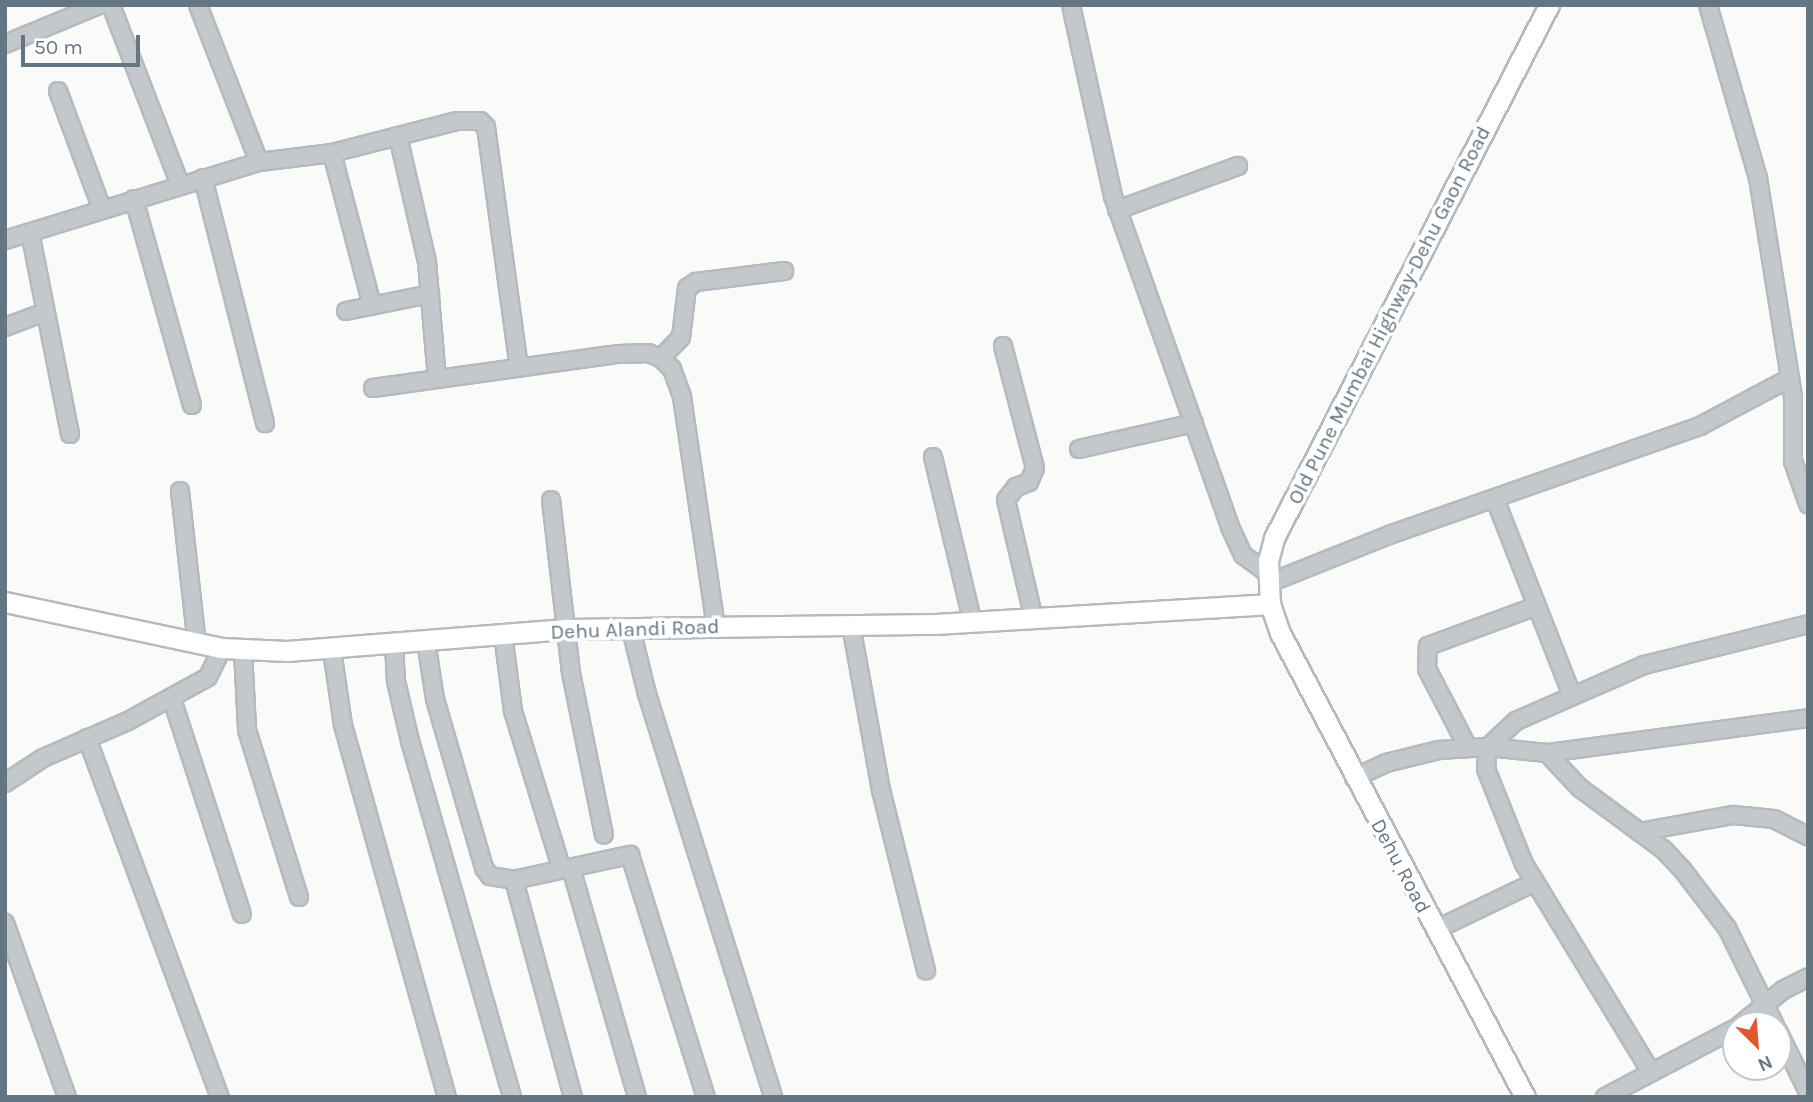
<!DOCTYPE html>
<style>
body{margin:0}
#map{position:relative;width:1813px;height:1102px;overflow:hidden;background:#fafaf8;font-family:Karla,sans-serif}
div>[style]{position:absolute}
.roads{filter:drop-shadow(2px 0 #b5babe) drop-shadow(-2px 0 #b5babe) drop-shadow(0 2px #b5babe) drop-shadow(0 -2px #b5babe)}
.minor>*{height:16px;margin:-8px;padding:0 8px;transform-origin:8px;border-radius:8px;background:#c3c8cc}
.major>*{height:19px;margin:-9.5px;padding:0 9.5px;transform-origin:9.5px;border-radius:9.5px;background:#fff}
span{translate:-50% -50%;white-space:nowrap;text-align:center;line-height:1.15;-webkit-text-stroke:7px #fff;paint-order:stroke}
.street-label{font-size:21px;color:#657683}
.frame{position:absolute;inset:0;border:7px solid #657683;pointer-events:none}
.north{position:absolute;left:1722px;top:1011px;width:70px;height:70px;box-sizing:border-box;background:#fff;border:2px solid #c1c8cd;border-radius:50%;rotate:155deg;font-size:19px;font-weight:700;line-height:28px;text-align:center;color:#657683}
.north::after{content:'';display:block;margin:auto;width:24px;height:32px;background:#e4572e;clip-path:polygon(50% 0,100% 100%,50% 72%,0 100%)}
.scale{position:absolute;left:21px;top:35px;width:119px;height:32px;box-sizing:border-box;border:4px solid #657683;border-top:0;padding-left:9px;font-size:21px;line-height:24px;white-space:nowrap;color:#657683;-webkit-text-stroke:5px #fff;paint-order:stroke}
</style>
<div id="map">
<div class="roads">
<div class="minor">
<div style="left:111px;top:5px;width:193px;rotate:69deg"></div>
<div style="left:198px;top:5px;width:168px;rotate:68.8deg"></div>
<div style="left:1071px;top:5px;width:196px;rotate:77.6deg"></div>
<div style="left:1113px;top:196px;width:351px;rotate:70.5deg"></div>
<div style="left:1230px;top:527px;width:31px;rotate:65deg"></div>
<div style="left:1243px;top:555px;width:32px;rotate:36deg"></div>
<div style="left:1708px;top:5px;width:180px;rotate:73.9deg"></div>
<div style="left:1758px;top:178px;width:222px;rotate:80.9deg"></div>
<div style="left:1793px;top:397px;width:64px;rotate:90deg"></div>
<div style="left:1793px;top:461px;width:46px;rotate:70.8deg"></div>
<div style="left:5px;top:44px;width:102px;rotate:-22.5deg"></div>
<div style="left:58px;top:91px;width:126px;rotate:69.6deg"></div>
<div style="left:398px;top:136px;width:129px;rotate:77deg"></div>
<div style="left:427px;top:262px;width:117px;rotate:85.1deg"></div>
<div style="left:332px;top:153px;width:158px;rotate:75.3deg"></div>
<div style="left:203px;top:178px;width:253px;rotate:75.8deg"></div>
<div style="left:134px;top:199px;width:214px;rotate:74.3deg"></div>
<div style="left:1117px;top:210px;width:129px;rotate:-20deg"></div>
<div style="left:30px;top:232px;width:206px;rotate:78.8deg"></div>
<div style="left:5px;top:240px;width:266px;rotate:-17.1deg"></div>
<div style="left:259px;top:162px;width:74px;rotate:-7deg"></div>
<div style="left:332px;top:153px;width:129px;rotate:-14.4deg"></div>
<div style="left:457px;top:121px;width:23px"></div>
<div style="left:480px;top:121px;width:8px;rotate:45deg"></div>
<div style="left:486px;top:127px;width:243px;rotate:82.2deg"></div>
<div style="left:346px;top:311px;width:86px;rotate:-11.4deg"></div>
<div style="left:5px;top:327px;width:43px;rotate:-20.6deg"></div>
<div style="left:1003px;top:346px;width:126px;rotate:75.3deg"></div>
<div style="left:1035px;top:468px;width:15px;rotate:113deg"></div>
<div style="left:1029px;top:482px;width:14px;rotate:159deg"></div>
<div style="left:1016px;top:487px;width:16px;rotate:128deg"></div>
<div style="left:1006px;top:500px;width:122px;rotate:76.8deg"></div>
<div style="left:661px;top:358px;width:29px;rotate:-46deg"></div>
<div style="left:681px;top:337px;width:49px;rotate:-83deg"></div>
<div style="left:687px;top:288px;width:11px;rotate:-34deg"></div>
<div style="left:696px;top:282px;width:89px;rotate:-7.1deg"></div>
<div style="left:373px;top:388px;width:248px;rotate:-7.9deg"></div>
<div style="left:619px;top:354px;width:29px;rotate:-2deg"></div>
<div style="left:648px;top:353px;width:14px;rotate:21deg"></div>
<div style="left:661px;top:358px;width:16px;rotate:45deg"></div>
<div style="left:672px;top:369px;width:30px;rotate:70deg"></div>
<div style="left:682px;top:397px;width:232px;rotate:81.6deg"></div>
<div style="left:1079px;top:449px;width:118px;rotate:-12.7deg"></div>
<div style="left:933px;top:457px;width:171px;rotate:76.5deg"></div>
<div style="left:180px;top:491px;width:154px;rotate:83.7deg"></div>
<div style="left:1495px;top:499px;width:208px;rotate:68.6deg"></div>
<div style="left:551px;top:500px;width:174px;rotate:83.4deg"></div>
<div style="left:571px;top:673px;width:165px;rotate:78.5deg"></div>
<div style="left:1269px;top:583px;width:129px;rotate:-21.8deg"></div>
<div style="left:1389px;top:535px;width:330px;rotate:-19.3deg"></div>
<div style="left:1700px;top:426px;width:102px;rotate:-28.1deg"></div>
<div style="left:851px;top:625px;width:168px;rotate:79.7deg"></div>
<div style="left:881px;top:790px;width:186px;rotate:76deg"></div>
<div style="left:631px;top:629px;width:67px;rotate:76.2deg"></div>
<div style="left:647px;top:694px;width:422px;rotate:72.6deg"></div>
<div style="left:503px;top:634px;width:78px;rotate:82.6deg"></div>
<div style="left:513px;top:711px;width:166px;rotate:72.9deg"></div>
<div style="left:426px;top:641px;width:59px;rotate:81.2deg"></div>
<div style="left:435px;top:699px;width:176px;rotate:73.8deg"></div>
<div style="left:484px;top:868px;width:10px;rotate:53deg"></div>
<div style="left:490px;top:876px;width:24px;rotate:9deg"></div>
<div style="left:514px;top:880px;width:119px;rotate:-12.2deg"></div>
<div style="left:630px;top:855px;width:254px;rotate:72.6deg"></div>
<div style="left:394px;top:644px;width:37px;rotate:87deg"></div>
<div style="left:396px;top:681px;width:62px;rotate:76.9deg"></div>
<div style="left:410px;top:741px;width:370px;rotate:74deg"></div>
<div style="left:243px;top:650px;width:80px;rotate:87.1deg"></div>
<div style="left:247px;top:730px;width:175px;rotate:72.7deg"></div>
<div style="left:332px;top:650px;width:76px;rotate:81.7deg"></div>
<div style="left:343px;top:725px;width:386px;rotate:74.4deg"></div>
<div style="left:172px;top:699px;width:226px;rotate:72deg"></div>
<div style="left:87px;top:738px;width:383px;rotate:69.7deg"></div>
<div style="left:1468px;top:748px;width:89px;rotate:-117.4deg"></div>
<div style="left:1427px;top:669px;width:23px;rotate:-88deg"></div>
<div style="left:1428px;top:646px;width:116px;rotate:-20.2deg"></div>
<div style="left:1547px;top:753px;width:48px;rotate:46.7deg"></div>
<div style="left:1580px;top:788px;width:104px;rotate:36.4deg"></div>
<div style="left:1664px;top:850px;width:26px;rotate:47deg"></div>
<div style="left:1682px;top:869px;width:74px;rotate:52.7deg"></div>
<div style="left:1727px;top:928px;width:108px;rotate:63.7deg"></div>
<div style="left:1354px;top:778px;width:35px;rotate:-25deg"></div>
<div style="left:1386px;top:763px;width:55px;rotate:-13.8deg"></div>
<div style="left:1439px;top:750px;width:49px;rotate:-3.5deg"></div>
<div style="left:1488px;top:747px;width:59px;rotate:5.8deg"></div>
<div style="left:1547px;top:753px;width:263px;rotate:-7.6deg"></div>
<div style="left:5px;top:783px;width:45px;rotate:-33.3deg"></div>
<div style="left:43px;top:758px;width:93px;rotate:-23.5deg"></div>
<div style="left:128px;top:721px;width:91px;rotate:-28.8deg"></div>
<div style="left:208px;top:677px;width:32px;rotate:-64deg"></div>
<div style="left:1639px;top:832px;width:96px;rotate:-10.3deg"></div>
<div style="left:1733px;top:815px;width:41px;rotate:5.6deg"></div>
<div style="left:1774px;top:819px;width:38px;rotate:27deg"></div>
<div style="left:571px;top:868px;width:238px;rotate:73.9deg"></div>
<div style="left:514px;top:880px;width:225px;rotate:74.8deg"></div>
<div style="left:5px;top:923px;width:185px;rotate:70.4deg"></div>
<div style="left:1435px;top:930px;width:111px;rotate:-25.6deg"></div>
<div style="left:1740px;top:1025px;width:55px;rotate:-39.1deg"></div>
<div style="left:1783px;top:990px;width:28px;rotate:-27deg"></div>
<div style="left:1778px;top:1031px;width:68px;rotate:63.8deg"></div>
<div style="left:1651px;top:1072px;width:244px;rotate:-121.4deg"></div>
<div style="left:1524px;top:864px;width:102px;rotate:-111.8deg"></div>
<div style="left:1486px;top:769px;width:22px;rotate:-85deg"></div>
<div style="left:1488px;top:747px;width:38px;rotate:-43deg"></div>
<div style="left:1516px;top:721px;width:140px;rotate:-23.6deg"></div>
<div style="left:1644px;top:665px;width:169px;rotate:-14deg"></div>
<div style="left:1605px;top:1097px;width:148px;rotate:-27.8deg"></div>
</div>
<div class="major">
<div style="left:5px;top:602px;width:222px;rotate:12deg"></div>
<div style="left:222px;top:648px;width:65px;rotate:2.6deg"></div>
<div style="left:287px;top:651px;width:283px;rotate:-4.5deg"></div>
<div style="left:569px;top:629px;width:367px;rotate:-0.8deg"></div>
<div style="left:936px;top:624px;width:335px;rotate:-3.4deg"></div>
<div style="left:1525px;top:1097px;width:525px;rotate:-117.83deg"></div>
<div style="left:1280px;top:633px;width:31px;rotate:-109deg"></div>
<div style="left:1270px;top:604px;width:43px;rotate:-92.7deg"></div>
<div style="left:1268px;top:561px;width:24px;rotate:-75deg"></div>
<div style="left:1274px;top:538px;width:600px;rotate:-62.71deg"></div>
</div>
</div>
<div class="street-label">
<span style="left:1389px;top:315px;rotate:-63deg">Old Pune Mumbai Highway-Dehu Gaon Road</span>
<span style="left:635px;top:629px;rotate:-2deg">Dehu Alandi Road</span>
<span style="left:1401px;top:866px;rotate:62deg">Dehu Road</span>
</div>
<div class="frame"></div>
<div class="north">N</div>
<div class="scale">50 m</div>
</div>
